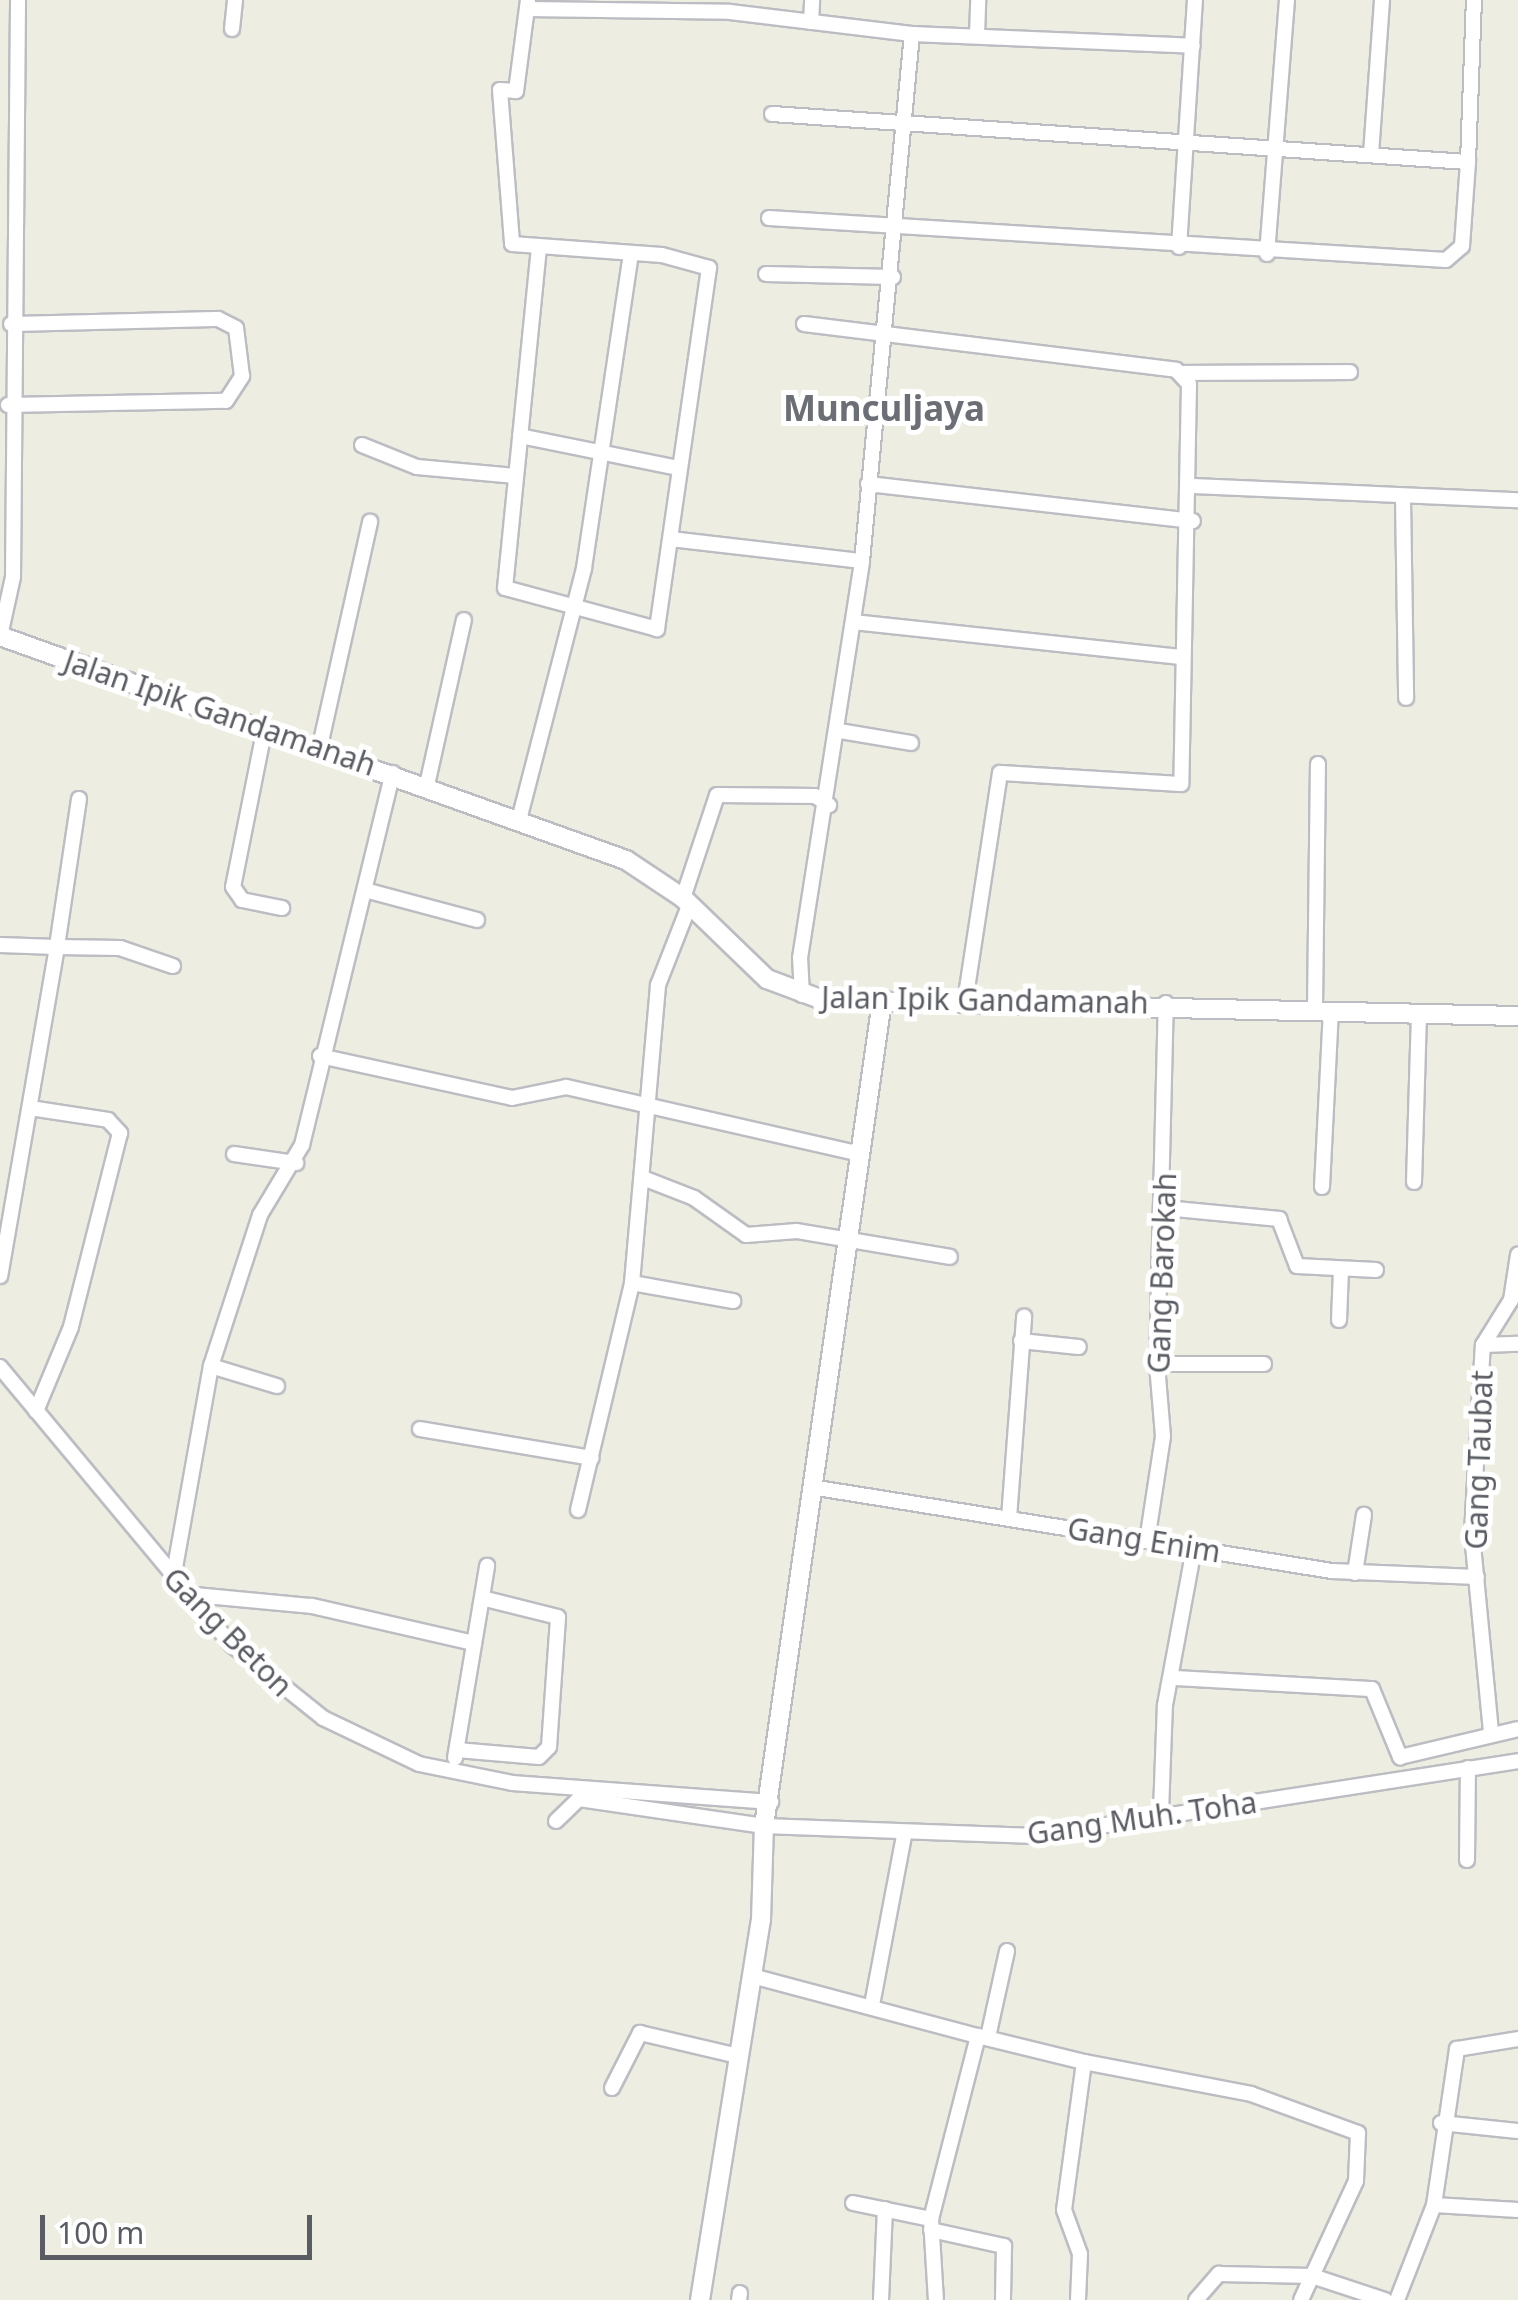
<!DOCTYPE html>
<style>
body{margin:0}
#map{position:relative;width:1518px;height:2300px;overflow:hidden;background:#edede1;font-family:"Noto Sans",sans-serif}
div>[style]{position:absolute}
.roads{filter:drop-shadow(2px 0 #bcbdc3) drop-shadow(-2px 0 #bcbdc3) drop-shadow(0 2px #bcbdc3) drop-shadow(0 -2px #bcbdc3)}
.minor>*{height:14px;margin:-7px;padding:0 7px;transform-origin:7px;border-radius:7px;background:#fff}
.tertiary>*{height:18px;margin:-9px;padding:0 9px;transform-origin:9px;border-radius:9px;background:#fff}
span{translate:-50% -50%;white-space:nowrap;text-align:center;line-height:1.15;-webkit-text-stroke:10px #fff;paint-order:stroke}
.street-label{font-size:30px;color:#5a5c63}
.quarter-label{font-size:35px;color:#6b6e75;font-weight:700}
.scale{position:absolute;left:40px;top:2215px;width:272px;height:45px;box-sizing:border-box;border:5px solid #5a5c63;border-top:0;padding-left:12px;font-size:30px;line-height:35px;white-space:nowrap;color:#5a5c63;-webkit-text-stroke:8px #fff;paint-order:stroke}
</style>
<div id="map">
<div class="roads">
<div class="minor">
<div style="left:528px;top:0;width:92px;rotate:97.5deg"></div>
<div style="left:516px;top:91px;width:16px;rotate:-176deg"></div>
<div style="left:500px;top:90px;width:154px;rotate:85.5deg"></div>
<div style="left:512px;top:244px;width:150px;rotate:4.2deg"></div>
<div style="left:662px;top:255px;width:49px;rotate:15.5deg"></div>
<div style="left:709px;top:268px;width:365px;rotate:98.2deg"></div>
<div style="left:657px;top:629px;width:157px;rotate:-164.9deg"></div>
<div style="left:505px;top:588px;width:340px;rotate:-84.3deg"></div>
<div style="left:527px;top:9px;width:203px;rotate:0.8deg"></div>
<div style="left:730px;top:12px;width:183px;rotate:6.9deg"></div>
<div style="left:912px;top:34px;width:281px;rotate:2.4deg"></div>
<div style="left:811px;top:22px;width:22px;rotate:-87deg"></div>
<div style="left:232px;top:29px;width:29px;rotate:-84deg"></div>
<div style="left:977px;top:36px;width:36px;rotate:-88deg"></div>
<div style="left:772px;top:114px;width:698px;rotate:3.95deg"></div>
<div style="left:1468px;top:162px;width:162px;rotate:-87.9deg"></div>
<div style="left:1371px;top:154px;width:154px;rotate:-85.9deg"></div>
<div style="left:769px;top:218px;width:678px;rotate:3.55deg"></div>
<div style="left:1446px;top:260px;width:21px;rotate:-41deg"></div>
<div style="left:1462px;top:246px;width:84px;rotate:-85.9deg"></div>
<div style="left:1179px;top:247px;width:248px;rotate:-86.3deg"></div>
<div style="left:1267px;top:254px;width:255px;rotate:-85.5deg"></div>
<div style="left:766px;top:274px;width:127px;rotate:1.4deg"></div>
<div style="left:804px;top:324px;width:375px;rotate:7deg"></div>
<div style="left:1176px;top:370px;width:19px;rotate:47deg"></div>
<div style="left:1189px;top:384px;width:400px;rotate:91.1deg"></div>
<div style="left:1181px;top:784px;width:181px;rotate:-176.5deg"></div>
<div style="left:1000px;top:773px;width:232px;rotate:98.7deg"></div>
<div style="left:1182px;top:373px;width:168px;rotate:-0.3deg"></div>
<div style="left:8px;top:405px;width:218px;rotate:-1.1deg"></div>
<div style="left:226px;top:401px;width:30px;rotate:-57deg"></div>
<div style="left:242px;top:376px;width:48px;rotate:-97.1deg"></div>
<div style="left:236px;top:328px;width:20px;rotate:-153deg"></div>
<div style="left:218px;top:319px;width:207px;rotate:178.6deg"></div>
<div style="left:520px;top:436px;width:162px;rotate:11.4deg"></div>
<div style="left:362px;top:445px;width:59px;rotate:21.8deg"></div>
<div style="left:417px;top:467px;width:99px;rotate:5.2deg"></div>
<div style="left:868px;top:484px;width:327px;rotate:6.5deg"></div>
<div style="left:1193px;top:486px;width:325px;rotate:2.5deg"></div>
<div style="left:1403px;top:499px;width:199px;rotate:89.1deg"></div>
<div style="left:671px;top:539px;width:192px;rotate:6.6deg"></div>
<div style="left:853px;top:622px;width:332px;rotate:6.1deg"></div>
<div style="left:0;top:636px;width:60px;rotate:-77.6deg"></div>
<div style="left:13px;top:577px;width:577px;rotate:-89.5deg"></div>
<div style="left:265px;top:727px;width:163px;rotate:101.3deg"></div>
<div style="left:233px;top:887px;width:16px;rotate:55deg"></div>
<div style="left:242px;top:900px;width:41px;rotate:11.3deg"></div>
<div style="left:840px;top:731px;width:72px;rotate:9.6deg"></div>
<div style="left:320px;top:746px;width:230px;rotate:-77.4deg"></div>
<div style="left:427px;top:785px;width:169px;rotate:-77.4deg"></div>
<div style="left:79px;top:799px;width:150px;rotate:98.5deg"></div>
<div style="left:57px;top:947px;width:63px;rotate:0.9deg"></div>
<div style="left:120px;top:948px;width:56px;rotate:18.8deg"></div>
<div style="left:520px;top:816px;width:256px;rotate:-75.5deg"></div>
<div style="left:584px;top:568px;width:318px;rotate:-81.5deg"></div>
<div style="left:365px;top:890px;width:116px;rotate:15deg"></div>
<div style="left:683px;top:898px;width:108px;rotate:-71.7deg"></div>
<div style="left:717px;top:795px;width:98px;rotate:0.6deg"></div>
<div style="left:815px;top:796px;width:17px;rotate:33deg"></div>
<div style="left:0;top:945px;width:57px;rotate:2deg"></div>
<div style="left:57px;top:947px;width:334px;rotate:99.8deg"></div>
<div style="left:802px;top:995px;width:37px;rotate:-93deg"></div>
<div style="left:800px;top:958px;width:402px;rotate:-81.1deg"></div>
<div style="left:862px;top:561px;width:529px;rotate:-84.58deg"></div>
<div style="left:1315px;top:1007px;width:243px;rotate:-89.3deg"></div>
<div style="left:320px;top:1056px;width:197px;rotate:12.3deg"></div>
<div style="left:512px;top:1098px;width:55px;rotate:-11.5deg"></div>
<div style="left:566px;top:1087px;width:298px;rotate:12.8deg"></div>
<div style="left:30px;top:1108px;width:79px;rotate:8.7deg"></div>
<div style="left:108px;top:1120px;width:18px;rotate:47deg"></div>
<div style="left:120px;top:1133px;width:200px;rotate:104.2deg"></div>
<div style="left:71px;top:1327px;width:91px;rotate:112.6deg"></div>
<div style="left:234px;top:1154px;width:63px;rotate:8.3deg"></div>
<div style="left:643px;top:1178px;width:55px;rotate:21.4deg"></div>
<div style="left:694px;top:1198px;width:64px;rotate:35.4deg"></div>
<div style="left:746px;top:1235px;width:51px;rotate:-4.5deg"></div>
<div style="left:797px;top:1231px;width:155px;rotate:9.6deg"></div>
<div style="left:1414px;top:1182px;width:169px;rotate:-88.3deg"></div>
<div style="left:1322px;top:1187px;width:177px;rotate:-87.1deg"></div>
<div style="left:1165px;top:1208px;width:115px;rotate:5.5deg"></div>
<div style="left:1279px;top:1219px;width:50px;rotate:69deg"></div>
<div style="left:1297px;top:1266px;width:79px;rotate:2.9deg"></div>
<div style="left:632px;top:1283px;width:103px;rotate:10.1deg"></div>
<div style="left:1339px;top:1320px;width:49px;rotate:-87.7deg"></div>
<div style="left:1021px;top:1341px;width:58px;rotate:5.9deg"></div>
<div style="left:1483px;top:1345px;width:35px;rotate:-2deg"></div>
<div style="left:1157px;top:1364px;width:107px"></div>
<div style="left:211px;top:1366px;width:69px;rotate:16.9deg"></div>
<div style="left:0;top:1367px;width:362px;rotate:50.2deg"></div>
<div style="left:232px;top:1645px;width:117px;rotate:38.7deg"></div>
<div style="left:323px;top:1718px;width:106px;rotate:25.6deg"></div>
<div style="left:419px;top:1764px;width:95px;rotate:11.5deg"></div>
<div style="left:512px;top:1783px;width:260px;rotate:4.2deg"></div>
<div style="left:420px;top:1429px;width:174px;rotate:9.6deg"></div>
<div style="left:811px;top:1487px;width:528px;rotate:9.16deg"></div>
<div style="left:1332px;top:1571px;width:145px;rotate:2.4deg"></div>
<div style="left:578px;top:1510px;width:233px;rotate:-76.6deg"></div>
<div style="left:632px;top:1283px;width:299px;rotate:-85deg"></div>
<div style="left:658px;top:985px;width:85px;rotate:-68.6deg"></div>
<div style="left:1009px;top:1518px;width:202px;rotate:-85.7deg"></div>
<div style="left:1147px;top:1541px;width:106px;rotate:-81.3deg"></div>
<div style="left:1163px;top:1436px;width:72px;rotate:-94.8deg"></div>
<div style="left:1157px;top:1364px;width:361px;rotate:-88.6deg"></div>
<div style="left:1355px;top:1573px;width:59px;rotate:-81.2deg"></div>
<div style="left:173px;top:1579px;width:216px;rotate:-79.9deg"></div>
<div style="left:211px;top:1366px;width:159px;rotate:-72deg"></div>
<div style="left:260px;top:1215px;width:82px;rotate:-59deg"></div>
<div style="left:302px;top:1145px;width:383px;rotate:-76.3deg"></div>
<div style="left:195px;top:1595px;width:118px;rotate:5.4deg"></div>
<div style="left:312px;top:1606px;width:166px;rotate:12.9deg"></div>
<div style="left:1174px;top:1678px;width:198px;rotate:3.2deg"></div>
<div style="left:1372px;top:1689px;width:74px;rotate:67.6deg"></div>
<div style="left:1400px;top:1757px;width:121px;rotate:-13.3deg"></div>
<div style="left:1491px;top:1732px;width:200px;rotate:-95.5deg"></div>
<div style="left:1472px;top:1533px;width:188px;rotate:-86.7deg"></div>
<div style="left:1483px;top:1345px;width:53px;rotate:-58.1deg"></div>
<div style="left:1511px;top:1300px;width:46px;rotate:-81.2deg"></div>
<div style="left:457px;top:1750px;width:82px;rotate:4.9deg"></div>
<div style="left:539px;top:1757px;width:14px;rotate:-45deg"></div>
<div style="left:549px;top:1747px;width:130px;rotate:-86deg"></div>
<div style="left:558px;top:1617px;width:78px;rotate:-166deg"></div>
<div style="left:455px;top:1758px;width:195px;rotate:-80.5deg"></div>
<div style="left:1161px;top:1812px;width:107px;rotate:-87.9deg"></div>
<div style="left:1165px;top:1705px;width:159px;rotate:-79.5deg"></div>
<div style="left:556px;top:1821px;width:32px;rotate:-44deg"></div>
<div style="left:579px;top:1799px;width:187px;rotate:8.3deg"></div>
<div style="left:764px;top:1826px;width:271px;rotate:2.1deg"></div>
<div style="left:1035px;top:1836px;width:489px;rotate:-8.8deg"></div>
<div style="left:1467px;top:1860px;width:92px;rotate:-89.4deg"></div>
<div style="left:752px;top:1976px;width:234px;rotate:14.9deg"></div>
<div style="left:872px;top:2005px;width:172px;rotate:-79.3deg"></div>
<div style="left:988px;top:2037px;width:88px;rotate:-77.5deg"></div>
<div style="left:1084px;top:2062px;width:170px;rotate:10.8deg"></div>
<div style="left:1251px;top:2094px;width:114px;rotate:20deg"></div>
<div style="left:1358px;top:2133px;width:48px;rotate:92.4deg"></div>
<div style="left:1356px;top:2181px;width:131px;rotate:114.8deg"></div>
<div style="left:612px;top:2088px;width:62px;rotate:-63deg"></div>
<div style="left:640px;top:2033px;width:97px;rotate:13.2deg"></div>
<div style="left:1441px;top:2123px;width:77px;rotate:5.9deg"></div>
<div style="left:853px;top:2203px;width:80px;rotate:11.6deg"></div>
<div style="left:931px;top:2219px;width:81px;rotate:86.5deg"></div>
<div style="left:1434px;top:2205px;width:84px;rotate:3.4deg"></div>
<div style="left:931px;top:2219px;width:189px;rotate:-75.6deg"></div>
<div style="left:978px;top:2036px;width:109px;rotate:13.8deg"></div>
<div style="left:1084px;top:2062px;width:149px;rotate:97.7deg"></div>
<div style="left:1064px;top:2210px;width:47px;rotate:70deg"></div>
<div style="left:1080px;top:2254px;width:46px;rotate:92.5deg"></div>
<div style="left:931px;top:2230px;width:75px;rotate:12.4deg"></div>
<div style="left:1004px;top:2246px;width:54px;rotate:91.1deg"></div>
<div style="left:739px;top:2300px;width:7px;rotate:-82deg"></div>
<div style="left:881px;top:2300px;width:91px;rotate:-87.5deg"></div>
<div style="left:1196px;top:2300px;width:35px;rotate:-49deg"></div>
<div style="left:1219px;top:2274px;width:93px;rotate:1.2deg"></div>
<div style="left:1312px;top:2276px;width:77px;rotate:18.2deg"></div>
<div style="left:1397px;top:2300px;width:102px;rotate:-68.7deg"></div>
<div style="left:1434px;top:2205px;width:158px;rotate:-81.6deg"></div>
<div style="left:1457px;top:2049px;width:62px;rotate:-9.3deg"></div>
</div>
<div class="tertiary">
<div style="left:0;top:636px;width:665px;rotate:19.69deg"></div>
<div style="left:626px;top:860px;width:69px;rotate:33.7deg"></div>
<div style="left:683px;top:898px;width:117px;rotate:44deg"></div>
<div style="left:767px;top:979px;width:60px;rotate:20.6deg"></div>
<div style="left:823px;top:1000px;width:695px;rotate:1.32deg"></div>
<div style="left:700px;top:2300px;width:385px;rotate:-80.9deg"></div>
<div style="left:761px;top:1920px;width:94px;rotate:-88.2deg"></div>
<div style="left:764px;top:1826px;width:833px;rotate:-81.86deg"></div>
</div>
</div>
<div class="street-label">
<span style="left:220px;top:713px;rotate:19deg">Jalan Ipik Gandamanah</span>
<span style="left:985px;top:1000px;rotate:1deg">Jalan Ipik Gandamanah</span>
<span style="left:1162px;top:1273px;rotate:-88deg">Gang Barokah</span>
<span style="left:1479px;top:1460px;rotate:-88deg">Gang Taubat</span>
<span style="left:1144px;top:1540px;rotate:9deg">Gang Enim</span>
<span style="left:228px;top:1632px;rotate:45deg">Gang Beton</span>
<span style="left:1142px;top:1818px;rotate:-8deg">Gang Muh. Toha</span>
</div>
<div class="quarter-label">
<span style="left:884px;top:408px">Munculjaya</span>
</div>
<div class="scale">100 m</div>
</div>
